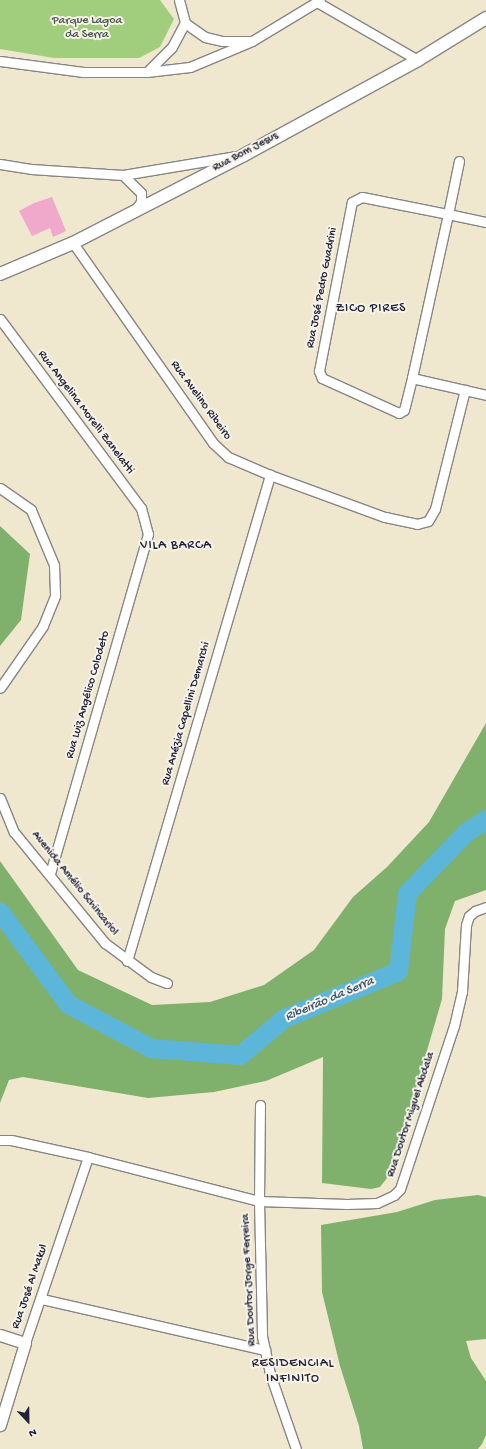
<!DOCTYPE html>
<meta charset="utf-8">
<style>
body{margin:0}
#map{position:relative;width:486px;height:1449px;overflow:hidden;background:#efe8cf;font-family:"Gochi Hand",sans-serif}
div>[style]{position:absolute}
.green>*{inset:0;background:#a1ce7c}
.forest>*{inset:0;background:#80b16c}
.river>*{height:19px;margin:-9.5px;padding:0 9.5px;transform-origin:9.5px;border-radius:9.5px;background:#5cb6da}
.building>*{inset:0;background:#f0a8cb}
.roads{filter:drop-shadow(1px 0 #888585) drop-shadow(-1px 0 #888585) drop-shadow(0 1px #888585) drop-shadow(0 -1px #888585)}
.minor>*{height:9px;margin:-4.5px;padding:0 4.5px;transform-origin:4.5px;border-radius:4.5px;background:#fff}
.tertiary>*{height:11px;margin:-5.5px;padding:0 5.5px;transform-origin:5.5px;border-radius:5.5px;background:#fff}
.secondary>*{height:12px;margin:-6px;padding:0 6px;transform-origin:6px;border-radius:6px;background:#fff}
span{translate:-50% -50%;white-space:nowrap;text-align:center;line-height:1.15;-webkit-text-stroke:4px #f7f3e8;paint-order:stroke}
.park-label{font-size:12px;color:#48564e}
.street-label{font-size:12px;color:#22223b}
.neighbourhood-label{font-size:13px;color:#22223b;letter-spacing:1px}
.water-label{font-size:13px;color:#365673;font-style:italic}
.north{position:absolute;left:8px;top:1401px;width:40px;height:40px;-webkit-text-stroke:3px #f7f3e8;paint-order:stroke;rotate:158deg;font-size:11px;font-weight:700;line-height:16px;text-align:center;color:#22223b}
.north::after{content:'';display:block;margin:auto;width:14px;height:18px;background:#22223b;clip-path:polygon(50% 0,100% 100%,50% 72%,0 100%)}
</style>
<div id="map">
<div class="green">
<div style="clip-path:polygon(0 0,160px 0,174px 19px,160px 47px,139px 58px,54px 58px,0 49px)"></div>
</div>
<div class="forest">
<div style="clip-path:polygon(0 526px,30px 554px,21px 620px,0 646px)"></div>
<div style="clip-path:polygon(486px 723px,486px 890px,455px 901px,445px 929px,442px 999px,403px 1133px,387px 1178px,380px 1187px,371px 1189px,322px 1183px,323px 1057px,266px 1081px,214px 1092px,148px 1098px,23px 1077px,9px 1080px,0 1103px,0 861px,78px 970px,152px 1005px,210px 1002px,264px 985px,314px 950px,353px 897px,387px 867px,429px 822px)"></div>
<div style="clip-path:polygon(478px 1195px,486px 1197px,486px 1339px,466px 1341px,471px 1358px,486px 1381px,486px 1435px,482px 1444px,478px 1449px,363px 1449px,359px 1426px,340px 1366px,322px 1292px,321px 1225px,397px 1212px,435px 1200px)"></div>
</div>
<div class="river">
<div style="left:0;top:912px;width:114px;rotate:53.5deg"></div>
<div style="left:68px;top:1004px;width:94px;rotate:27.9deg"></div>
<div style="left:151px;top:1048px;width:89px;rotate:4.5deg"></div>
<div style="left:240px;top:1055px;width:57px;rotate:-40.1deg"></div>
<div style="left:284px;top:1018px;width:123px;rotate:-22.4deg"></div>
<div style="left:398px;top:971px;width:79px;rotate:-83.4deg"></div>
<div style="left:407px;top:893px;width:85px;rotate:-46deg"></div>
<div style="left:466px;top:832px;width:24px;rotate:-33deg"></div>
</div>
<div class="building">
<div style="clip-path:polygon(52px 197px,66px 231px,53px 237px,50px 228px,32px 236px,19px 211px,34px 203px)"></div>
</div>
<div class="roads">
<div class="minor">
<div style="left:179px;top:0;width:24px;rotate:75deg"></div>
<div style="left:185px;top:23px;width:24px;rotate:35deg"></div>
<div style="left:205px;top:37px;width:18px;rotate:13deg"></div>
<div style="left:223px;top:41px;width:27px"></div>
<div style="left:317px;top:2px;width:116px;rotate:29.9deg"></div>
<div style="left:0;top:61px;width:84px;rotate:7.5deg"></div>
<div style="left:83px;top:72px;width:64px"></div>
<div style="left:147px;top:72px;width:43px;rotate:-6.6deg"></div>
<div style="left:190px;top:67px;width:67px;rotate:-22.8deg"></div>
<div style="left:252px;top:41px;width:79px;rotate:-31.1deg"></div>
<div style="left:147px;top:72px;width:35px;rotate:-45deg"></div>
<div style="left:172px;top:47px;width:27px;rotate:-62deg"></div>
<div style="left:459px;top:161px;width:54px;rotate:101.7deg"></div>
<div style="left:448px;top:214px;width:168px;rotate:102.4deg"></div>
<div style="left:412px;top:378px;width:33px;rotate:104deg"></div>
<div style="left:404px;top:410px;width:6px;rotate:149deg"></div>
<div style="left:399px;top:413px;width:85px;rotate:-155.6deg"></div>
<div style="left:322px;top:378px;width:8px;rotate:-113deg"></div>
<div style="left:319px;top:371px;width:172px;rotate:-79deg"></div>
<div style="left:352px;top:202px;width:11px;rotate:-27deg"></div>
<div style="left:362px;top:197px;width:88px;rotate:11.2deg"></div>
<div style="left:448px;top:214px;width:39px;rotate:12deg"></div>
<div style="left:0;top:164px;width:31px;rotate:9deg"></div>
<div style="left:31px;top:169px;width:92px;rotate:3.7deg"></div>
<div style="left:123px;top:175px;width:115px;rotate:-9.5deg"></div>
<div style="left:123px;top:175px;width:25px;rotate:45deg"></div>
<div style="left:141px;top:193px;width:9px;rotate:90deg"></div>
<div style="left:141px;top:202px;width:10px;rotate:127deg"></div>
<div style="left:73px;top:243px;width:244px;rotate:55deg"></div>
<div style="left:213px;top:443px;width:21px;rotate:43deg"></div>
<div style="left:228px;top:457px;width:46px;rotate:23.2deg"></div>
<div style="left:270px;top:475px;width:122px;rotate:20.1deg"></div>
<div style="left:385px;top:517px;width:33px;rotate:12deg"></div>
<div style="left:417px;top:524px;width:11px;rotate:-15deg"></div>
<div style="left:428px;top:521px;width:14px;rotate:-60deg"></div>
<div style="left:435px;top:509px;width:123px;rotate:-75.9deg"></div>
<div style="left:0;top:319px;width:236px;rotate:53.3deg"></div>
<div style="left:141px;top:508px;width:27px;rotate:75deg"></div>
<div style="left:148px;top:534px;width:353px;rotate:106.1deg"></div>
<div style="left:412px;top:378px;width:76px;rotate:12.9deg"></div>
<div style="left:0;top:488px;width:38px;rotate:35deg"></div>
<div style="left:31px;top:510px;width:60px;rotate:67.3deg"></div>
<div style="left:54px;top:565px;width:31px;rotate:88deg"></div>
<div style="left:55px;top:596px;width:32px;rotate:112deg"></div>
<div style="left:43px;top:626px;width:75px;rotate:124.7deg"></div>
<div style="left:0;top:798px;width:37px;rotate:68deg"></div>
<div style="left:14px;top:832px;width:144px;rotate:50.7deg"></div>
<div style="left:105px;top:943px;width:57px;rotate:36.5deg"></div>
<div style="left:151px;top:977px;width:17px;rotate:21deg"></div>
<div style="left:127px;top:961px;width:507px;rotate:-73.6deg"></div>
<div style="left:260px;top:1105px;width:96px;rotate:90.6deg"></div>
<div style="left:259px;top:1201px;width:135px;rotate:88.7deg"></div>
<div style="left:262px;top:1336px;width:39px;rotate:78deg"></div>
<div style="left:270px;top:1374px;width:79px;rotate:70.9deg"></div>
<div style="left:0;top:1140px;width:11px"></div>
<div style="left:11px;top:1140px;width:79px;rotate:12.4deg"></div>
<div style="left:88px;top:1157px;width:177px;rotate:14.4deg"></div>
<div style="left:259px;top:1201px;width:88px;rotate:2deg"></div>
<div style="left:347px;top:1204px;width:30px;rotate:-2deg"></div>
<div style="left:377px;top:1203px;width:19px;rotate:-25deg"></div>
<div style="left:394px;top:1195px;width:8px;rotate:-45deg"></div>
<div style="left:400px;top:1189px;width:172px;rotate:-71.7deg"></div>
<div style="left:454px;top:1026px;width:35px;rotate:-77deg"></div>
<div style="left:462px;top:992px;width:67px;rotate:-86.6deg"></div>
<div style="left:466px;top:925px;width:9px;rotate:-72deg"></div>
<div style="left:469px;top:916px;width:8px;rotate:-40deg"></div>
<div style="left:475px;top:911px;width:12px;rotate:-20deg"></div>
<div style="left:42px;top:1299px;width:229px;rotate:12.9deg"></div>
<div style="left:25px;top:1343px;width:196px;rotate:-71.3deg"></div>
</div>
<div class="tertiary">
<div style="left:0;top:1335px;width:26px;rotate:18deg"></div>
<div style="left:25px;top:1343px;width:86px;rotate:107deg"></div>
</div>
<div class="secondary">
<div style="left:0;top:274px;width:79px;rotate:-23deg"></div>
<div style="left:73px;top:243px;width:192px;rotate:-27.2deg"></div>
<div style="left:244px;top:155px;width:198px;rotate:-28.6deg"></div>
<div style="left:418px;top:60px;width:80px;rotate:-31.7deg"></div>
</div>
</div>
<div class="park-label">
<span style="left:87px;top:29px">Parque Lagoa<br>da Serra</span>
</div>
<div class="street-label">
<span style="left:246px;top:153px;rotate:-28deg">Rua Bom Jesus</span>
<span style="left:323px;top:288px;rotate:-79deg">Rua José Pedro Guadrini</span>
<span style="left:200px;top:401px;rotate:54deg">Rua Avelino Ribeiro</span>
<span style="left:85px;top:413px;rotate:53deg">Rua Angelina Morelli Zanelatti</span>
<span style="left:89px;top:695px;rotate:-74deg">Rua Luiz Angélico Colodeto</span>
<span style="left:187px;top:714px;rotate:-74deg">Rua Anézia Capellini Demarchi</span>
<span style="left:74px;top:884px;rotate:51deg">Avenida Amélio Schincariol</span>
<span style="left:412px;top:1115px;rotate:-72deg">Rua Doutor Miguel Abdala</span>
<span style="left:250px;top:1280px;rotate:-93deg">Rua Doutor Jorge Ferreira</span>
<span style="left:31px;top:1287px;rotate:-71deg">Rua José Al Makul</span>
</div>
<div class="neighbourhood-label">
<span style="left:371px;top:309px">ZICO PIRES</span>
<span style="left:176px;top:546px">VILA BARCA</span>
<span style="left:293px;top:1372px">RESIDENCIAL<br>INFINITO</span>
</div>
<div class="water-label">
<span style="left:330px;top:1000px;rotate:-23deg">Ribeirão da Serra</span>
</div>
<div class="north">N</div>
</div>
